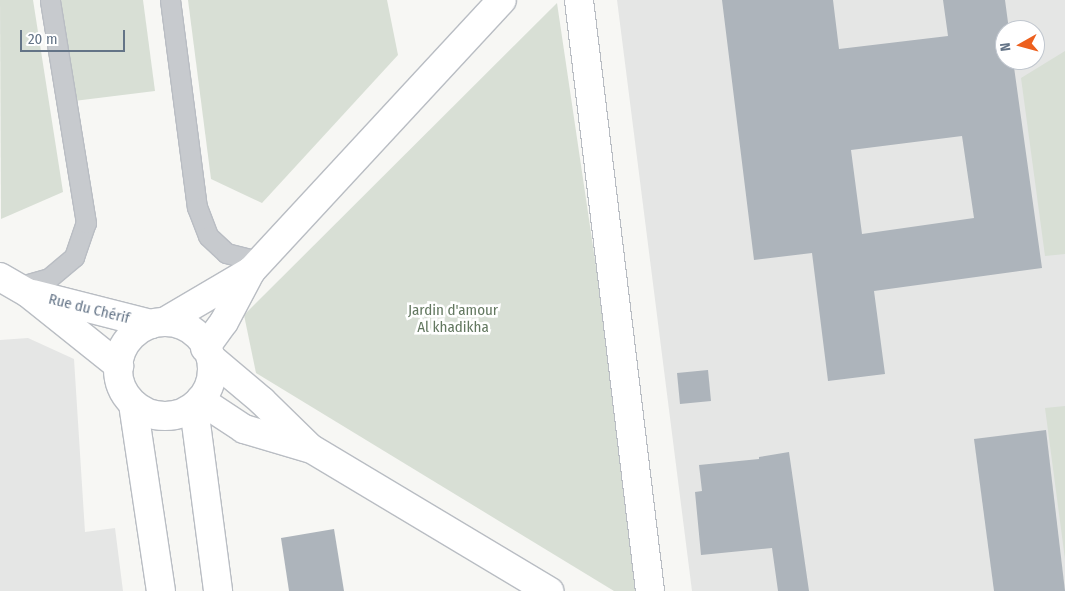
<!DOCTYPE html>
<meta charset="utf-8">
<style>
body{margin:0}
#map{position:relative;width:1065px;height:591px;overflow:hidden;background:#f7f7f4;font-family:"Fira Sans Condensed",sans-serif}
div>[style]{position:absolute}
.built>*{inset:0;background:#e5e6e5}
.green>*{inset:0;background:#d8dfd5}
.building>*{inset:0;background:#adb4bb}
.roads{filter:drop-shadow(1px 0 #b9bdc3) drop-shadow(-1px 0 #b9bdc3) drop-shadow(0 1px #b9bdc3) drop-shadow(0 -1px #b9bdc3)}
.lane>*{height:19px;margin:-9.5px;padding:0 9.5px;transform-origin:9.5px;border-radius:9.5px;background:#c7cace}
.secondary>*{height:28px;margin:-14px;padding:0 14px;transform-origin:14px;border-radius:14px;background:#fff}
.secondary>.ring{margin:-14px;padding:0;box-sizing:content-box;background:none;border:28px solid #fff;border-radius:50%}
span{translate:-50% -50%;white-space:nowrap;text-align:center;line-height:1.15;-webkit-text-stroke:5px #fff;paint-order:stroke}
.street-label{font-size:15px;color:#647487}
.park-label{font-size:15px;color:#637860}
.north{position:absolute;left:995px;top:20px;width:50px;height:50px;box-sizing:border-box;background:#fff;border:1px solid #c1c7cf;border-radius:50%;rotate:263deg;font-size:14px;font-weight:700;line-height:20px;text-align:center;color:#647487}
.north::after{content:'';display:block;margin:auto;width:18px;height:22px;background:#ed601e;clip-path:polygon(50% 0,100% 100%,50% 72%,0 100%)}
.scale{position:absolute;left:20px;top:30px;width:105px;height:22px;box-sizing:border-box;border:2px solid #647487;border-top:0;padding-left:6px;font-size:15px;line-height:18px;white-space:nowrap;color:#647487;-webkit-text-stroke:4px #fff;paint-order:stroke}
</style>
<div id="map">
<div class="built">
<div style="clip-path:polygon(evenodd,617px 0,1065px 0,1065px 591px,692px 591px,617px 0,1005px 30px,1035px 30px,1035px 60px,1005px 60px,1005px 30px)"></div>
<div style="clip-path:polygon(28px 338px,74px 359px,85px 532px,115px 528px,123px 591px,0 591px,0 340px)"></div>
</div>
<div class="green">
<div style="clip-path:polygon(0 0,33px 0,63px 192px,1px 219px)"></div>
<div style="clip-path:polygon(61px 0,143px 0,155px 91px,74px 101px)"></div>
<div style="clip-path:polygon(188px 0,387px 0,398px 55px,262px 203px,211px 179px)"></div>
<div style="clip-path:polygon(557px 3px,644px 591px,614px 591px,256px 373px,244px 315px)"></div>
<div style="clip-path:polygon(1065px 51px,1065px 254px,1045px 256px,1021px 78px)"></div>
<div style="clip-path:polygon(1065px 406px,1065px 559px,1045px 408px)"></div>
</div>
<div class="building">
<div style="clip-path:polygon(evenodd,722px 0,833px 0,839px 49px,948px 36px,943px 0,1005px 0,1009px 30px,1005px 30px,1005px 60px,1013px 60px,1042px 268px,874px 291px,885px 374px,828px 381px,812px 253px,754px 260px,722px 0,962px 136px,974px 218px,862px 234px,851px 150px,962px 136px)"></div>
<div style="clip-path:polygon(708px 370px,711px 401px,680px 404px,677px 373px)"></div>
<div style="clip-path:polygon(1046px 430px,1065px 591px,994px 591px,974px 439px)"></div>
<div style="clip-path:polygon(789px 452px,809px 591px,778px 591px,772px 548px,701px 555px,695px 492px,702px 491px,699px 465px,759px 459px,759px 457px)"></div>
<div style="clip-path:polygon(334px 529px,344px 591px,289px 591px,281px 538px)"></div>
</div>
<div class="roads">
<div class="lane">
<div style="left:170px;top:0;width:209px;rotate:82.6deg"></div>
<div style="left:197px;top:207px;width:31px;rotate:69deg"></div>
<div style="left:208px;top:236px;width:25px;rotate:43deg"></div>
<div style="left:226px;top:253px;width:36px;rotate:14deg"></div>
<div style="left:18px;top:287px;width:32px;rotate:-16deg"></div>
<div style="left:49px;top:278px;width:33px;rotate:-40deg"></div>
<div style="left:74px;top:257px;width:36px;rotate:-71deg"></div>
<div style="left:86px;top:223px;width:226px;rotate:-99.2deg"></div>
</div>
<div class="secondary">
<div style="left:579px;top:0;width:595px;rotate:83.15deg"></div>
<div style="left:0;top:277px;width:32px;rotate:30deg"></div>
<div style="left:28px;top:293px;width:117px;rotate:38.7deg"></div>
<div style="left:33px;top:294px;width:122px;rotate:14.3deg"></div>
<div style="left:164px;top:322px;width:101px;rotate:-30.4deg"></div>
<div class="ring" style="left:118px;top:322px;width:66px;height:66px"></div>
<div style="left:205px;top:348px;width:32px;rotate:-54deg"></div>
<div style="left:224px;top:322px;width:58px;rotate:-62.1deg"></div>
<div style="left:251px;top:271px;width:369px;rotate:-47.2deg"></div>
<div style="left:211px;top:358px;width:67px;rotate:40.1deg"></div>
<div style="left:262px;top:401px;width:67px;rotate:44.4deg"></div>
<div style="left:310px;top:448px;width:279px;rotate:30.9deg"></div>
<div style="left:200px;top:400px;width:53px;rotate:33.4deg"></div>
<div style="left:244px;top:429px;width:67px;rotate:16.5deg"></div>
<div style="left:133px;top:404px;width:189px;rotate:81.5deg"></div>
<div style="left:194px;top:408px;width:185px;rotate:82.5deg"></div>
</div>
</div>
<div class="street-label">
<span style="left:89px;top:309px;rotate:14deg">Rue du Chérif</span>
</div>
<div class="park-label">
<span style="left:453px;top:319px">Jardin d'amour<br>Al khadikha</span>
</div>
<div class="north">N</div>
<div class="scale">20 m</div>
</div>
